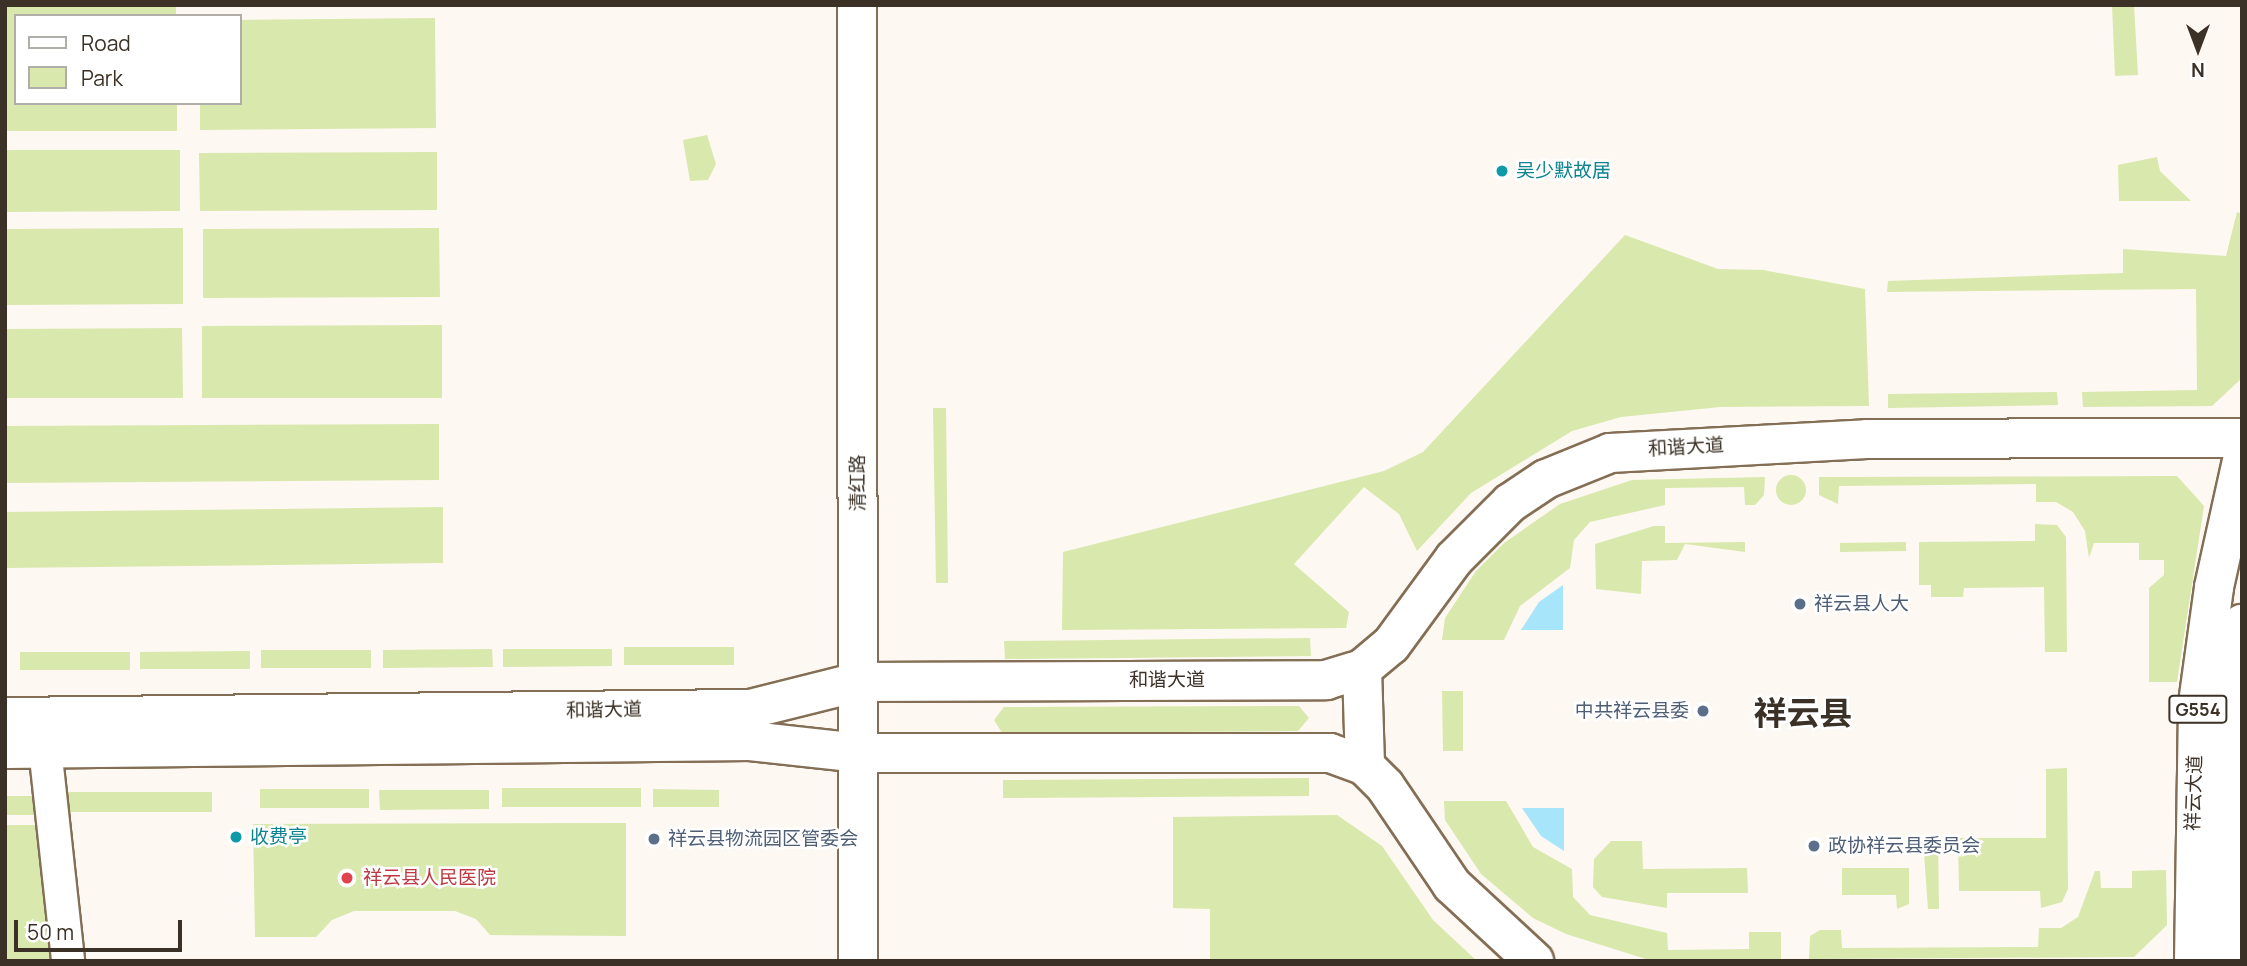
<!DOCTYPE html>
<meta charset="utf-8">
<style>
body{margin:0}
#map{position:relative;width:2247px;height:966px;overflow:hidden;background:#fdf8f2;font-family:Manrope,"Noto Sans SC",sans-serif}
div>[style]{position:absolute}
.green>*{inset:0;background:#d9e8ac}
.round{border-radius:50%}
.water>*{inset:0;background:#a6e5fa}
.roads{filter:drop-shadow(2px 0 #846e55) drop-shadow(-2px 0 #846e55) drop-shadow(0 2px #846e55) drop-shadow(0 -2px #846e55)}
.minor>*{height:32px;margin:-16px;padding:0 16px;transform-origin:16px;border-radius:16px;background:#fff}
.major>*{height:38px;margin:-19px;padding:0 19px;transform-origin:19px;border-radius:19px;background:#fff}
.highway>*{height:38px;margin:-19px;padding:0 19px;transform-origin:19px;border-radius:19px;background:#fff}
.dots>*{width:19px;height:19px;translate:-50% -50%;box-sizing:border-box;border:4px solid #fff;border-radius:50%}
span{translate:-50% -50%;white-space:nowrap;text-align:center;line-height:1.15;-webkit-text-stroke:5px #fff;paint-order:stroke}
.shield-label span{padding:2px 5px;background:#fff;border:2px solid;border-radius:5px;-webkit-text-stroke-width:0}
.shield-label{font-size:18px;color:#3b3126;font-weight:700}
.culture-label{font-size:19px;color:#0d838f}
.left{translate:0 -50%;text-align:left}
.street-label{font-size:19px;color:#3b3126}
.service-label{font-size:19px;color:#4e5e75}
.right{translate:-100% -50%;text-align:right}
.health-label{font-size:19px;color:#be3a42}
.town-label{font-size:33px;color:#3b3126;font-weight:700}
.frame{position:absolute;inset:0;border:7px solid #3b3126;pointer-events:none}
.legend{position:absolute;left:14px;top:14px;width:228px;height:91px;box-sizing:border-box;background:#fff;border:2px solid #b1ada8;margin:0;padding:9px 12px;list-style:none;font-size:21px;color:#3b3126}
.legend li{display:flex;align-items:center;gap:14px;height:35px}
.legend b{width:35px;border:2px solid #b1ada8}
.north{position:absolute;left:2163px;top:14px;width:70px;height:70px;-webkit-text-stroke:5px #fff;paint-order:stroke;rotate:180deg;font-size:19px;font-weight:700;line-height:28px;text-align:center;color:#3b3126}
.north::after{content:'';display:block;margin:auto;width:24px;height:32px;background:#3b3126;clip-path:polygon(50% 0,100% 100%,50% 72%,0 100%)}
.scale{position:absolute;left:14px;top:920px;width:168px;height:32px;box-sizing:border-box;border:4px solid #3b3126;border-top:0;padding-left:9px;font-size:21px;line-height:24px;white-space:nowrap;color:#3b3126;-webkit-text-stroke:5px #fff;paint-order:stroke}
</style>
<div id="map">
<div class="green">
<div style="clip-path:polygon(5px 5px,176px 5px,176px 16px,16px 16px,16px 103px,177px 103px,177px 131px,5px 131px)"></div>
<div style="clip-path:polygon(2112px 5px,2134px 5px,2138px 75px,2115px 76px)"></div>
<div style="clip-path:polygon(435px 18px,436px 128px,200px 130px,200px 103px,240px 103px,240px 20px)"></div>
<div style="clip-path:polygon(707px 135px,716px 164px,708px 180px,690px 181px,683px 140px)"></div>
<div style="clip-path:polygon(5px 150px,180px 150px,180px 211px,5px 212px)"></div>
<div style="clip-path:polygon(437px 152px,437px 210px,200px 211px,199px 153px)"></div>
<div style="clip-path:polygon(2157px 157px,2160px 171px,2191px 201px,2119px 201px,2118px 165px)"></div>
<div style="clip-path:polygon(2237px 212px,2242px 214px,2242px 378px,2212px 406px,2083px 407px,2082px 392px,2197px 390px,2196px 289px,1887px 292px,1888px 281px,2123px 273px,2123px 249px,2226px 256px)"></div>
<div style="clip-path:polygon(183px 228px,183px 304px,5px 305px,5px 229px)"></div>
<div style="clip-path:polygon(439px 228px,440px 297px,203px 298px,203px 229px)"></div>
<div style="clip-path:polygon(1625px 235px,1718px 269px,1763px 270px,1865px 289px,1869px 406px,1720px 407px,1621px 417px,1572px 431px,1471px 493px,1417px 551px,1399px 514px,1364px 487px,1294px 564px,1349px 612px,1346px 628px,1062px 630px,1063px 552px,1384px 471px,1423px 452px)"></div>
<div style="clip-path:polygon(442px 325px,442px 398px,202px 398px,202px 326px)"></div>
<div style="clip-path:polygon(182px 328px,183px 398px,5px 398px,5px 329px)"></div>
<div style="clip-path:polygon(2057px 392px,2058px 405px,1888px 408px,1888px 394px)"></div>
<div style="clip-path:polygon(933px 408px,946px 408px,948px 583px,936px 583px)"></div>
<div style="clip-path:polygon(439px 424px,439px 480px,5px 483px,5px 426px)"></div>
<div class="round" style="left:1776px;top:475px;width:30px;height:30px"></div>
<div style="clip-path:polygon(2177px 476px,2204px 506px,2177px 682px,2149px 682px,2149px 588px,2164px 575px,2164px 560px,2139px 560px,2139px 543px,2094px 543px,2089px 558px,2085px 531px,2073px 512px,2056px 502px,2036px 502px,2036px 484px,1839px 486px,1838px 504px,1819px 495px,1819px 477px)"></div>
<div style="clip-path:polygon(1765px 477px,1764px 495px,1755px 505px,1745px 505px,1744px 487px,1665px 488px,1665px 505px,1590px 522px,1574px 540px,1570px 568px,1520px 606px,1504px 640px,1442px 640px,1445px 618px,1476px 571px,1504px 543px,1560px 504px,1632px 480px)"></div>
<div style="clip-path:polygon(443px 507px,443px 563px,5px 568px,5px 512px)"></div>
<div style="clip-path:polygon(2035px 524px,2057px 525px,2066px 537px,2067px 652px,2045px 652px,2044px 587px,1964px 588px,1963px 597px,1931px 597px,1931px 585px,1919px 585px,1919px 542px,2035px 541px)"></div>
<div style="clip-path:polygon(1654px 526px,1665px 526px,1665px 543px,1745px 542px,1745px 552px,1685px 544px,1677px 560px,1642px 561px,1641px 594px,1596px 589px,1595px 544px)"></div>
<div style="clip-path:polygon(1906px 542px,1906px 551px,1840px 552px,1840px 543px)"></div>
<div style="clip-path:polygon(1310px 638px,1311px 656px,1005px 659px,1004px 641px)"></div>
<div style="clip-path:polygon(624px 647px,734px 647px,734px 665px,624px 665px)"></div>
<div style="clip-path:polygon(492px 649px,493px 667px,383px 668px,383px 650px)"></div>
<div style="clip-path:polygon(503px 649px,612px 649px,612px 666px,503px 667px)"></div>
<div style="clip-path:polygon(261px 650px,371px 650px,371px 668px,261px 668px)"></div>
<div style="clip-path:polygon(250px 651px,250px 669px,140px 669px,140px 652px)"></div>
<div style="clip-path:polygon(20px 652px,130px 652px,130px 670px,20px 670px)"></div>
<div style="clip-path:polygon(1442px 691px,1463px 691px,1463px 751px,1443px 751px)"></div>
<div style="clip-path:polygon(1299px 706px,1309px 718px,1298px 731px,1002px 733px,994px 720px,1004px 707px)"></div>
<div style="clip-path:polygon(2067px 768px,2068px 889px,2062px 902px,2041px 908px,2040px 891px,1959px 891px,1958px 838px,2046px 838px,2046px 769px)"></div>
<div style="clip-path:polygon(1309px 778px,1309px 796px,1003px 798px,1003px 780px)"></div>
<div style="clip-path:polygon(502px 788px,641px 788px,641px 807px,502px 807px)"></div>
<div style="clip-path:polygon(260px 789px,369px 789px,369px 808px,260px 808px)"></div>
<div style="clip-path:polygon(653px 789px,719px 790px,719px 807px,653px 807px)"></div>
<div style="clip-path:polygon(379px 790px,489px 790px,489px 809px,380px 810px)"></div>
<div style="clip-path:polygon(57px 792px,212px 792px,212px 812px,57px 812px)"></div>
<div style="clip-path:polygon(5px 796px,37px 796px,37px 815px,5px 815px)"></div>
<div style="clip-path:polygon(1444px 801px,1506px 801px,1533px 847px,1572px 869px,1573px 897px,1590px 915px,1667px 933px,1668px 950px,1749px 949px,1749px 932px,1781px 932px,1781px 959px,1646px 959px,1566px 934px,1533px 918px,1481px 874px,1445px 820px)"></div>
<div style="clip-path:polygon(1337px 815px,1382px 846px,1433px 920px,1477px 961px,1210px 961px,1210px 909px,1173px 908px,1173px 817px)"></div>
<div style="clip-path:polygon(626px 823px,626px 936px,490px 935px,476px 919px,455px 911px,354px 911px,332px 920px,316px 937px,255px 937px,253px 824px)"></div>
<div style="clip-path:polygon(5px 825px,38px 825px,60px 961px,5px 961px)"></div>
<div style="clip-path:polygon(1938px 838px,1939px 909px,1928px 909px,1923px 839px)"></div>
<div style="clip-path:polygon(1611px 841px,1642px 841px,1643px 869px,1747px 868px,1748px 893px,1667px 893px,1667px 908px,1602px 897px,1593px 887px,1594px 859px)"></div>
<div style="clip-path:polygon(1842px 868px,1909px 868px,1909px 904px,1897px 909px,1896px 895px,1842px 895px)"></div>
<div style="clip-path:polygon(2166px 870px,2167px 925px,2134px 957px,1809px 959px,1810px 936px,1820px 930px,1841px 930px,1842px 948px,2038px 947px,2039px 928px,2061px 928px,2078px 917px,2095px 871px,2100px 871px,2101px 888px,2132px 888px,2132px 871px)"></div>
</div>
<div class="water">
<div style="clip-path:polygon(1563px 585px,1563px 630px,1521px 630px,1539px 602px)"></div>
<div style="clip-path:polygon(1522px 808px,1564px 808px,1564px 851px,1541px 836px)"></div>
</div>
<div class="roads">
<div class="minor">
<div style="left:45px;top:748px;width:214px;rotate:83.8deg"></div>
</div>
<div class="major">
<div style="left:857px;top:5px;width:956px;rotate:89.94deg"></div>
<div style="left:1362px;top:669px;width:97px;rotate:88.2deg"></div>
<div style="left:5px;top:717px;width:745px;rotate:-0.62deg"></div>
<div style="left:750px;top:709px;width:111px;rotate:-14deg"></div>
<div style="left:858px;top:682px;width:468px;rotate:-0.2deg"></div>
<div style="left:1326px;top:680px;width:38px;rotate:-17deg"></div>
<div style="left:1362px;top:669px;width:38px;rotate:-40deg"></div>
<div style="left:1391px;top:645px;width:107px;rotate:-53.8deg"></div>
<div style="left:1454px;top:559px;width:79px;rotate:-45deg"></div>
<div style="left:1510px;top:503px;width:43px;rotate:-33.7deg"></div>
<div style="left:1546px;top:479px;width:69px;rotate:-22.1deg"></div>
<div style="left:1610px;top:453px;width:257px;rotate:-3.1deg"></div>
<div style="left:1867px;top:439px;width:375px;rotate:-0.2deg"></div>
<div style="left:5px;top:749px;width:745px;rotate:-0.62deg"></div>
<div style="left:750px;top:741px;width:109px;rotate:6.3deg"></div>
<div style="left:858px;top:753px;width:472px"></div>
<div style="left:1330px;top:753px;width:37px;rotate:20deg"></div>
<div style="left:1365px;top:766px;width:28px;rotate:45deg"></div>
<div style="left:1385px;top:786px;width:120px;rotate:55.9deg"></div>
<div style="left:1452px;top:885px;width:112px;rotate:42.8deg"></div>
</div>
<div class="highway">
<div style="left:2194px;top:961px;width:258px;rotate:-89.1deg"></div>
<div style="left:2198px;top:703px;width:117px;rotate:-82.1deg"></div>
<div style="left:2214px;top:587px;width:129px;rotate:-77.5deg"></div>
<div style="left:2227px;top:961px;width:189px;rotate:-90deg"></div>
<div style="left:2227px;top:772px;width:149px;rotate:-84.2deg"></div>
</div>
</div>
<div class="dots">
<div style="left:1502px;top:171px;background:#0f9aa8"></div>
<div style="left:1800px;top:604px;background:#5c6f8a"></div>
<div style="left:1703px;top:711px;background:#5c6f8a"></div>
<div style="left:236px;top:837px;background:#0f9aa8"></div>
<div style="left:654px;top:839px;background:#5c6f8a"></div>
<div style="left:1814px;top:846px;background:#5c6f8a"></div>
<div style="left:347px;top:878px;background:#e0444e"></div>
</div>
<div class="shield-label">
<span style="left:2198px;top:709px">G554</span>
</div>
<div class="culture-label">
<span class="left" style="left:1516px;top:171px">吴少默故居</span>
<span class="left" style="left:250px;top:837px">收费亭</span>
</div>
<div class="street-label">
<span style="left:1686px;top:447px;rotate:-3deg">和谐大道</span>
<span style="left:858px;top:483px;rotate:-90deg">清红路</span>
<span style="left:1167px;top:680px">和谐大道</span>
<span style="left:604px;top:710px;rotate:-1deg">和谐大道</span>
<span style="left:2194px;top:793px;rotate:-88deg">祥云大道</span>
</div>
<div class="service-label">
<span class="left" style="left:1814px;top:604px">祥云县人大</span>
<span class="right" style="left:1689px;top:711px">中共祥云县委</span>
<span class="left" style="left:668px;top:839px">祥云县物流园区管委会</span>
<span class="left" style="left:1828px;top:846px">政协祥云县委员会</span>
</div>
<div class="health-label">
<span class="left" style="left:363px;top:878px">祥云县人民医院</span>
</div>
<div class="town-label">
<span style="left:1803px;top:713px">祥云县</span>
</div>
<div class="frame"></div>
<ul class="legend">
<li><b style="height:9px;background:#fff"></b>Road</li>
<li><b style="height:19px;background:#d9e8ac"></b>Park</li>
</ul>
<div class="north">N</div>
<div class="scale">50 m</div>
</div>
